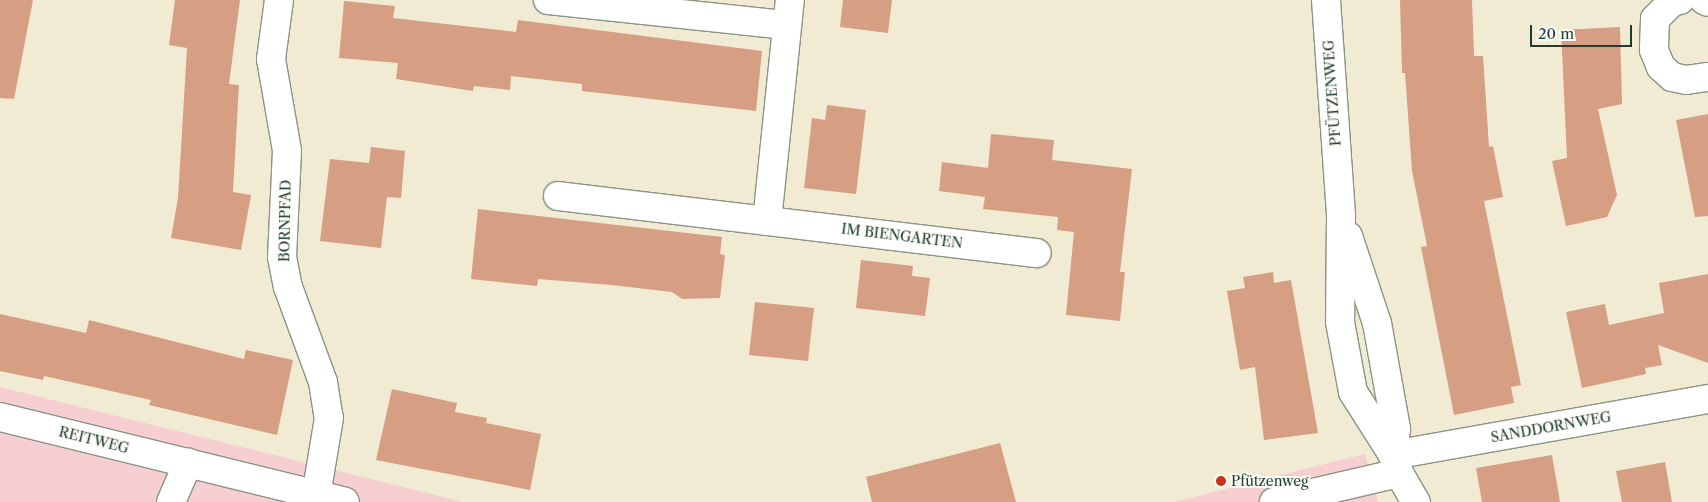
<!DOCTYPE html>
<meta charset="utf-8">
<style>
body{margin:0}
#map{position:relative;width:1708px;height:502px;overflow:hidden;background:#f2ebd4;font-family:"Libre Caslon Text",serif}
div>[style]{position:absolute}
.built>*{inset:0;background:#f7cfd2}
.building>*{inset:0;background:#d69e82}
.roads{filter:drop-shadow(1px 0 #889484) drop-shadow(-1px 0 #889484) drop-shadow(0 1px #889484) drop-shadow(0 -1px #889484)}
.minor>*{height:28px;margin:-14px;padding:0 14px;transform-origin:14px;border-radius:14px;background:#fff}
.dots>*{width:14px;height:14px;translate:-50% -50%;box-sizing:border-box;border:2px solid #fdfcf7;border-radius:50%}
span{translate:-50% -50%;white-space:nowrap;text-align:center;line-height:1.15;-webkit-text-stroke:4px #fdfcf7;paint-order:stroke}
.street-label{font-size:14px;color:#1f3d34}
.poi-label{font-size:14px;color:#1f3d34}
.left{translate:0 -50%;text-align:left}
.scale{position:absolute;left:1530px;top:25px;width:102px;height:22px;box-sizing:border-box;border:2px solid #1f3d34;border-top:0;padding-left:6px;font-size:15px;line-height:18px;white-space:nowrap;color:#1f3d34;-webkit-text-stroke:4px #fdfcf7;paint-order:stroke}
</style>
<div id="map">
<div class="built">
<div style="clip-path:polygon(0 387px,464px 502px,0 502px)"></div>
<div style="clip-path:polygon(1365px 454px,1378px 502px,1174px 502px)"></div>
</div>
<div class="building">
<div style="clip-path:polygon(0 0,33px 0,14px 99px,0 98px)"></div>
<div style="clip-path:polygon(175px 0,240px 0,229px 84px,239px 85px,233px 192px,251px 195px,241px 250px,171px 238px,178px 198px,187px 48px,169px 45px)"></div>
<div style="clip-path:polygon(843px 0,892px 0,888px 33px,840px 27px)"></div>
<div style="clip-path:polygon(1400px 0,1472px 0,1474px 56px,1483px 56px,1489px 147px,1493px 146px,1503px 197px,1484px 201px,1521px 385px,1511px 387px,1514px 403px,1454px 415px,1421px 247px,1427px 246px,1412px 171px,1405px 73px,1402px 73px)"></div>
<div style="clip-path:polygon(344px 1px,395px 6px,393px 18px,516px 32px,518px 20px,762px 51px,756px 111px,582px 91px,582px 84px,511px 76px,510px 90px,474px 86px,473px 91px,396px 79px,398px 63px,339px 58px)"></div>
<div style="clip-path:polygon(1620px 27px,1622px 104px,1598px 109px,1617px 195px,1607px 217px,1566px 226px,1552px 161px,1567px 158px,1561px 30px)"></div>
<div style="clip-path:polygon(827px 105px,866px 110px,856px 194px,804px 188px,812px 118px,825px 120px)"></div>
<div style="clip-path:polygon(1708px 114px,1708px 216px,1695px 217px,1676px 120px)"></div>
<div style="clip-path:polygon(991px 134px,1054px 140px,1052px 160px,1132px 169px,1120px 272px,1125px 272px,1120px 321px,1066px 315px,1074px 232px,1057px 230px,1058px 217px,983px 209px,985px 197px,939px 191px,942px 162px,988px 168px)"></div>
<div style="clip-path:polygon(371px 147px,405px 151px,401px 198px,387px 197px,381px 248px,320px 241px,330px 159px,369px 163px)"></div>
<div style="clip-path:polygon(478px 209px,722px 237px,720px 254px,725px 255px,720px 298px,682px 299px,672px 292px,612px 285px,538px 279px,537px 286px,471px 279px)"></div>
<div style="clip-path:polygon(861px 260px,913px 266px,912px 276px,930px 278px,925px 316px,856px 308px)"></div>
<div style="clip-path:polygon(1273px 272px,1274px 283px,1291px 280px,1318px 433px,1264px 440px,1255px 367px,1240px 370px,1227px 291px,1245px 288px,1243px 277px)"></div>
<div style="clip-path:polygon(1708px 274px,1708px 363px,1658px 345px,1662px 365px,1645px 368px,1646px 374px,1582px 388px,1566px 312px,1605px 304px,1609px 325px,1664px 313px,1659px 283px)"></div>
<div style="clip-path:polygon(755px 302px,814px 308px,808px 361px,749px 355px)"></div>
<div style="clip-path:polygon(0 314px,86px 333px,89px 320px,244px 359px,246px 350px,293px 360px,277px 435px,149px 405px,151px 400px,44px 376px,43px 380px,0 371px)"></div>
<div style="clip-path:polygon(392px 389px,457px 403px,455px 412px,487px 418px,486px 423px,541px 434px,530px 490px,376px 460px)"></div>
<div style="clip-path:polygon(1000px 443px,1016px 502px,872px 502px,866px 477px)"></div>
<div style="clip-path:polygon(1552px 455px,1560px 502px,1482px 502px,1476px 468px)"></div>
<div style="clip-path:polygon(1665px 462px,1672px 502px,1622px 502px,1616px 471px)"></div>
</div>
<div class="roads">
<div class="minor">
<div style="left:279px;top:0;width:60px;rotate:97.7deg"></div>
<div style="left:271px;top:59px;width:93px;rotate:80.1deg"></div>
<div style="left:287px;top:151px;width:106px;rotate:92.7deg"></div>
<div style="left:282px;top:257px;width:31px;rotate:79deg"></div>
<div style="left:288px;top:287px;width:101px;rotate:69.8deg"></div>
<div style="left:323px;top:382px;width:36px;rotate:81deg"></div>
<div style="left:329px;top:418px;width:79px;rotate:99.5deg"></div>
<div style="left:548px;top:0;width:240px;rotate:6deg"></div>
<div style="left:1326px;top:0;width:217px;rotate:86deg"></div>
<div style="left:1341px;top:216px;width:106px;rotate:90.5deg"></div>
<div style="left:1340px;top:322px;width:71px;rotate:79.5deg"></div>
<div style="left:1353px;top:392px;width:75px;rotate:57.6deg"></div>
<div style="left:1393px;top:455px;width:19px;rotate:72deg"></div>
<div style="left:1399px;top:473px;width:34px;rotate:60deg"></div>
<div style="left:1680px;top:0;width:8px;rotate:166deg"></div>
<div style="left:1672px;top:2px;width:24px;rotate:135deg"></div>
<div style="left:1655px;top:19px;width:31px;rotate:92deg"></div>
<div style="left:1654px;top:50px;width:18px;rotate:68deg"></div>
<div style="left:1661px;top:67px;width:15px;rotate:42deg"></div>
<div style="left:1672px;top:77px;width:14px;rotate:12deg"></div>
<div style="left:1686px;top:80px;width:22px;rotate:-8deg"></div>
<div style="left:1704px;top:0;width:4px;rotate:27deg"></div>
<div style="left:558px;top:196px;width:482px;rotate:6.8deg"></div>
<div style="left:767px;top:221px;width:222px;rotate:-84.1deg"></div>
<div style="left:1348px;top:236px;width:92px;rotate:71.6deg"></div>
<div style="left:1377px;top:323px;width:108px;rotate:79.8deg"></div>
<div style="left:1396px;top:429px;width:26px;rotate:97deg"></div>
<div style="left:0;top:417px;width:355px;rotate:13.8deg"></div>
<div style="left:1393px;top:455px;width:320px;rotate:-10.1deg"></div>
<div style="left:171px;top:502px;width:43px;rotate:-66.4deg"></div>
<div style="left:1274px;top:502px;width:128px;rotate:-13.1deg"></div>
</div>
</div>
<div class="dots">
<div style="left:1221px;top:481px;background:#c8321e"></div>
</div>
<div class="street-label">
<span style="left:1332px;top:93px;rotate:-94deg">PFÜTZENWEG</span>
<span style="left:285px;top:221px;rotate:-89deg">BORNPFAD</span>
<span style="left:902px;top:236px;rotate:7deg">IM BIENGARTEN</span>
<span style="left:1551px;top:427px;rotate:-10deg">SANDDORNWEG</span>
<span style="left:94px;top:440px;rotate:14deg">REITWEG</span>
</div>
<div class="poi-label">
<span class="left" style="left:1231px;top:481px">Pfützenweg</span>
</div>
<div class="scale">20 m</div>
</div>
